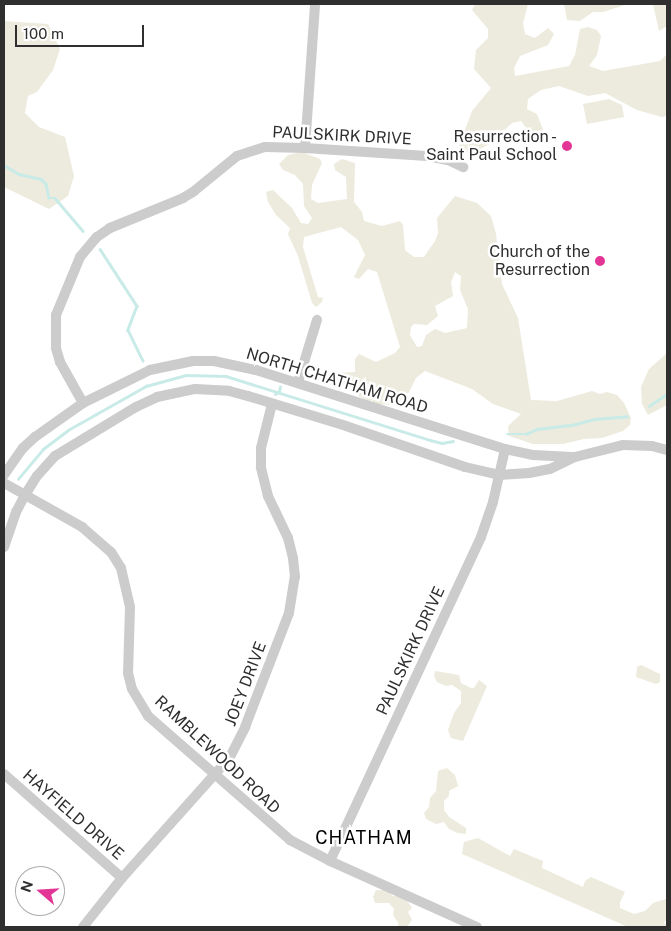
<!DOCTYPE html>
<style>
body{margin:0}
#map{position:relative;width:671px;height:931px;overflow:hidden;background:#fff;font-family:"Public Sans",sans-serif}
div>[style]{position:absolute}
.green>*{inset:0;background:#ecebdd}
.stream>*{height:2.5px;margin:-1.25px;padding:0 1.25px;transform-origin:1.25px;border-radius:1.25px;background:#c9ebe8}
.minor>*{height:10px;margin:-5px;padding:0 5px;transform-origin:5px;border-radius:5px;background:#ccc}
.dots>*{width:14px;height:14px;translate:-50% -50%;box-sizing:border-box;border:2px solid #fff;border-radius:50%}
span{translate:-50% -50%;white-space:nowrap;text-align:center;line-height:1.15;-webkit-text-stroke:5px #fff;paint-order:stroke}
.street-label{font-size:16px;color:#2f2f2f}
.poi-label{font-size:16px;color:#2f2f2f}
.right{translate:-100% -50%;text-align:right}
.neighbourhood-label{font-size:18px;color:#000;letter-spacing:1px}
.frame{position:absolute;inset:0;border:5px solid #2f2f2f;pointer-events:none}
.north{position:absolute;left:15px;top:866px;width:50px;height:50px;box-sizing:border-box;background:#fff;border:1px solid #acacac;border-radius:50%;rotate:289deg;font-size:14px;font-weight:700;line-height:20px;text-align:center;color:#2f2f2f}
.north::after{content:'';display:block;margin:auto;width:18px;height:22px;background:#e23596;clip-path:polygon(50% 0,100% 100%,50% 72%,0 100%)}
.scale{position:absolute;left:15px;top:25px;width:129px;height:22px;box-sizing:border-box;border:2px solid #2f2f2f;border-top:0;padding-left:6px;font-size:15px;line-height:18px;white-space:nowrap;color:#2f2f2f;-webkit-text-stroke:4px #fff;paint-order:stroke}
</style>
<div id="map">
<div class="green">
<div style="clip-path:polygon(475px 4px,528px 4px,523px 23px,525px 34px,535px 38px,548px 28px,554px 34px,548px 45px,520px 56px,514px 68px,515px 76px,569px 66px,575px 55px,580px 29px,588px 27px,597px 30px,601px 36px,597px 55px,589px 66px,603px 71px,660px 61px,667px 54px,667px 116px,662px 117px,637px 110px,605px 93px,588px 96px,559px 86px,541px 90px,528px 99px,527px 109px,537px 114px,546px 138px,532px 136px,521px 121px,512px 123px,490px 144px,470px 154px,458px 149px,472px 111px,491px 88px,474px 69px,476px 50px,488px 38px,488px 29px,472px 10px)"></div>
<div style="clip-path:polygon(564px 4px,628px 4px,603px 12px,593px 12px,580px 21px,567px 20px)"></div>
<div style="clip-path:polygon(653px 4px,667px 4px,667px 26px,659px 31px)"></div>
<div style="clip-path:polygon(4px 21px,48px 24px,60px 49px,53px 70px,37px 92px,28px 96px,25px 113px,39px 127px,65px 137px,74px 176px,68px 196px,49px 209px,4px 187px)"></div>
<div style="clip-path:polygon(609px 99px,622px 105px,624px 117px,587px 124px,583px 104px)"></div>
<div style="clip-path:polygon(evenodd,302px 152px,320px 159px,322px 163px,312px 185px,311px 199px,318px 203px,347px 199px,346px 177px,335px 170px,334px 164px,342px 159px,355px 163px,354px 202px,362px 212px,364px 221px,382px 226px,400px 221px,403px 225px,405px 250px,414px 257px,424px 257px,435px 241px,438px 233px,437px 218px,455px 196px,477px 203px,491px 216px,496px 234px,502px 284px,518px 318px,531px 400px,557px 401px,592px 391px,600px 394px,607px 392px,617px 395px,624px 403px,631px 418px,630px 425px,623px 431px,602px 438px,584px 439px,563px 444px,533px 444px,509px 436px,508px 426px,521px 414px,493px 404px,472px 389px,425px 371px,416px 378px,409px 392px,395px 405px,376px 404px,360px 397px,350px 387px,339px 384px,333px 378px,338px 373px,355px 372px,355px 359px,359px 354px,376px 362px,395px 353px,400px 347px,377px 272px,368px 269px,359px 279px,354px 277px,365px 255px,358px 240px,341px 227px,304px 237px,303px 247px,318px 297px,323px 298px,322px 302px,316px 307px,312px 303px,298px 256px,288px 234px,290px 228px,276px 215px,268px 202px,266px 192px,273px 190px,292px 208px,301px 223px,308px 224px,312px 218px,304px 206px,303px 184px,295px 175px,283px 170px,279px 164px,288px 155px,302px 152px,455px 272px,461px 276px,460px 290px,468px 309px,467px 328px,445px 333px,435px 329px,426px 335px,422px 346px,417px 347px,410px 335px,411px 327px,414px 324px,427px 325px,438px 316px,435px 306px,453px 296px,451px 282px,455px 272px)"></div>
<div style="clip-path:polygon(667px 353px,667px 405px,648px 415px,642px 404px,641px 387px,649px 369px)"></div>
<div style="clip-path:polygon(641px 665px,660px 674px,660px 682px,656px 684px,636px 677px,637px 667px)"></div>
<div style="clip-path:polygon(435px 671px,459px 675px,461px 683px,471px 688px,474px 688px,479px 680px,487px 686px,463px 741px,451px 738px,448px 730px,454px 713px,461px 703px,461px 691px,452px 685px,446px 686px,437px 682px,434px 676px)"></div>
<div style="clip-path:polygon(447px 768px,455px 775px,458px 786px,449px 791px,449px 796px,444px 801px,444px 810px,449px 817px,466px 828px,466px 834px,458px 833px,449px 829px,444px 822px,436px 824px,426px 819px,424px 813px,429px 807px,430px 798px,436px 791px,438px 771px)"></div>
<div style="clip-path:polygon(478px 838px,510px 856px,514px 849px,543px 861px,542px 868px,583px 887px,585px 881px,591px 877px,625px 892px,620px 902px,620px 908px,634px 914px,645px 911px,653px 903px,666px 899px,667px 920px,664px 922px,667px 927px,628px 927px,462px 854px,464px 842px)"></div>
<div style="clip-path:polygon(376px 890px,386px 890px,393px 896px,404px 896px,412px 908px,408px 912px,412px 920px,407px 927px,397px 927px,399px 924px,393px 915px,394px 909px,389px 903px,375px 903px,373px 897px)"></div>
</div>
<div class="stream">
<div style="left:4px;top:165px;width:17px;rotate:31deg"></div>
<div style="left:19px;top:174px;width:23px;rotate:13deg"></div>
<div style="left:41px;top:179px;width:7px;rotate:45deg"></div>
<div style="left:46px;top:184px;width:14px;rotate:78deg"></div>
<div style="left:49px;top:198px;width:6px"></div>
<div style="left:55px;top:198px;width:43px;rotate:49.7deg"></div>
<div style="left:100px;top:249px;width:68px;rotate:57deg"></div>
<div style="left:137px;top:306px;width:26px;rotate:111deg"></div>
<div style="left:128px;top:330px;width:34px;rotate:64deg"></div>
<div style="left:275px;top:394px;width:4px;rotate:-27deg"></div>
<div style="left:279px;top:392px;width:5px;rotate:-79deg"></div>
<div style="left:649px;top:406px;width:22px;rotate:-34deg"></div>
<div style="left:507px;top:434px;width:19px"></div>
<div style="left:526px;top:434px;width:12px;rotate:-24deg"></div>
<div style="left:537px;top:429px;width:35px;rotate:-7deg"></div>
<div style="left:572px;top:425px;width:24px;rotate:-15deg"></div>
<div style="left:595px;top:419px;width:32px;rotate:-5deg"></div>
<div style="left:18px;top:479px;width:39px;rotate:-50deg"></div>
<div style="left:43px;top:449px;width:31px;rotate:-37deg"></div>
<div style="left:68px;top:430px;width:90px;rotate:-29.4deg"></div>
<div style="left:146px;top:386px;width:41px;rotate:-15.4deg"></div>
<div style="left:186px;top:375px;width:40px;rotate:1.4deg"></div>
<div style="left:226px;top:376px;width:214px;rotate:17.4deg"></div>
<div style="left:430px;top:440px;width:12px;rotate:14deg"></div>
<div style="left:442px;top:443px;width:11px;rotate:-10deg"></div>
</div>
<div class="minor">
<div style="left:305px;top:148px;width:144px;rotate:-86deg"></div>
<div style="left:298px;top:382px;width:65px;rotate:-73deg"></div>
<div style="left:83px;top:403px;width:47px;rotate:-119.3deg"></div>
<div style="left:60px;top:362px;width:15px;rotate:-106deg"></div>
<div style="left:56px;top:348px;width:33px;rotate:-90deg"></div>
<div style="left:56px;top:315px;width:63px;rotate:-67.5deg"></div>
<div style="left:80px;top:257px;width:26px;rotate:-50deg"></div>
<div style="left:97px;top:237px;width:16px;rotate:-35deg"></div>
<div style="left:110px;top:228px;width:79px;rotate:-22.3deg"></div>
<div style="left:183px;top:198px;width:12px;rotate:-31deg"></div>
<div style="left:193px;top:192px;width:57px;rotate:-39.3deg"></div>
<div style="left:237px;top:156px;width:29px;rotate:-18deg"></div>
<div style="left:265px;top:147px;width:40px;rotate:1.4deg"></div>
<div style="left:305px;top:148px;width:122px;rotate:3.8deg"></div>
<div style="left:427px;top:156px;width:21px;rotate:11deg"></div>
<div style="left:448px;top:160px;width:17px;rotate:25deg"></div>
<div style="left:4px;top:475px;width:33px;rotate:-55deg"></div>
<div style="left:23px;top:448px;width:16px;rotate:-43deg"></div>
<div style="left:35px;top:437px;width:59px;rotate:-35.3deg"></div>
<div style="left:83px;top:403px;width:75px;rotate:-26.2deg"></div>
<div style="left:150px;top:370px;width:44px;rotate:-11.8deg"></div>
<div style="left:193px;top:361px;width:21px"></div>
<div style="left:214px;top:361px;width:43px;rotate:12.1deg"></div>
<div style="left:256px;top:370px;width:261px;rotate:17.6deg"></div>
<div style="left:505px;top:449px;width:29px;rotate:12deg"></div>
<div style="left:533px;top:455px;width:39px;rotate:3deg"></div>
<div style="left:4px;top:483px;width:90px;rotate:29.4deg"></div>
<div style="left:82px;top:527px;width:38px;rotate:41deg"></div>
<div style="left:111px;top:552px;width:19px;rotate:58deg"></div>
<div style="left:121px;top:568px;width:40px;rotate:77deg"></div>
<div style="left:130px;top:607px;width:66px;rotate:91.7deg"></div>
<div style="left:128px;top:673px;width:16px;rotate:76deg"></div>
<div style="left:132px;top:689px;width:31px;rotate:59deg"></div>
<div style="left:148px;top:716px;width:189px;rotate:41.1deg"></div>
<div style="left:290px;top:840px;width:45px;rotate:27.7deg"></div>
<div style="left:330px;top:861px;width:161px;rotate:24.2deg"></div>
<div style="left:4px;top:547px;width:37px;rotate:-71deg"></div>
<div style="left:16px;top:512px;width:19px;rotate:-62deg"></div>
<div style="left:25px;top:495px;width:22px;rotate:-58deg"></div>
<div style="left:37px;top:476px;width:27px;rotate:-48deg"></div>
<div style="left:55px;top:456px;width:95px;rotate:-31.2deg"></div>
<div style="left:136px;top:407px;width:23px;rotate:-25deg"></div>
<div style="left:157px;top:397px;width:39px;rotate:-12deg"></div>
<div style="left:195px;top:389px;width:34px;rotate:3deg"></div>
<div style="left:229px;top:391px;width:20px;rotate:15deg"></div>
<div style="left:248px;top:396px;width:102px;rotate:17deg"></div>
<div style="left:346px;top:426px;width:126px;rotate:19deg"></div>
<div style="left:465px;top:467px;width:35px;rotate:13deg"></div>
<div style="left:499px;top:475px;width:30px;rotate:-4deg"></div>
<div style="left:529px;top:473px;width:21px;rotate:-11deg"></div>
<div style="left:550px;top:469px;width:28px;rotate:-26deg"></div>
<div style="left:575px;top:457px;width:49px;rotate:-14deg"></div>
<div style="left:623px;top:445px;width:29px;rotate:2deg"></div>
<div style="left:652px;top:446px;width:16px;rotate:15deg"></div>
<div style="left:4px;top:774px;width:157px;rotate:41.4deg"></div>
<div style="left:330px;top:861px;width:357px;rotate:-65deg"></div>
<div style="left:481px;top:537px;width:37px;rotate:-71deg"></div>
<div style="left:493px;top:502px;width:54px;rotate:-77.2deg"></div>
<div style="left:83px;top:927px;width:63px;rotate:-51.5deg"></div>
<div style="left:122px;top:878px;width:162px;rotate:-48.2deg"></div>
<div style="left:230px;top:757px;width:34px;rotate:-63deg"></div>
<div style="left:245px;top:727px;width:122px;rotate:-68.9deg"></div>
<div style="left:289px;top:613px;width:36px;rotate:-81deg"></div>
<div style="left:295px;top:577px;width:19px;rotate:-96deg"></div>
<div style="left:293px;top:558px;width:21px;rotate:-104deg"></div>
<div style="left:288px;top:538px;width:47px;rotate:-115.5deg"></div>
<div style="left:268px;top:496px;width:30px;rotate:-104deg"></div>
<div style="left:261px;top:467px;width:19px;rotate:-90deg"></div>
<div style="left:261px;top:448px;width:45px;rotate:-76deg"></div>
</div>
<div class="dots">
<div style="left:567px;top:146px;background:#e23596"></div>
<div style="left:600px;top:261px;background:#e23596"></div>
</div>
<div class="street-label">
<span style="left:342px;top:136px;rotate:3deg">PAULSKIRK DRIVE</span>
<span style="left:337px;top:381px;rotate:17deg">NORTH CHATHAM ROAD</span>
<span style="left:411px;top:651px;rotate:-65deg">PAULSKIRK DRIVE</span>
<span style="left:246px;top:684px;rotate:-69deg">JOEY DRIVE</span>
<span style="left:217px;top:755px;rotate:43deg">RAMBLEWOOD ROAD</span>
<span style="left:73px;top:815px;rotate:41deg">HAYFIELD DRIVE</span>
</div>
<div class="poi-label">
<span class="right" style="left:557px;top:146px">Resurrection -<br>Saint Paul School</span>
<span class="right" style="left:590px;top:261px">Church of the<br>Resurrection</span>
</div>
<div class="neighbourhood-label">
<span style="left:364px;top:838px">CHATHAM</span>
</div>
<div class="frame"></div>
<div class="north">N</div>
<div class="scale">100 m</div>
</div>
